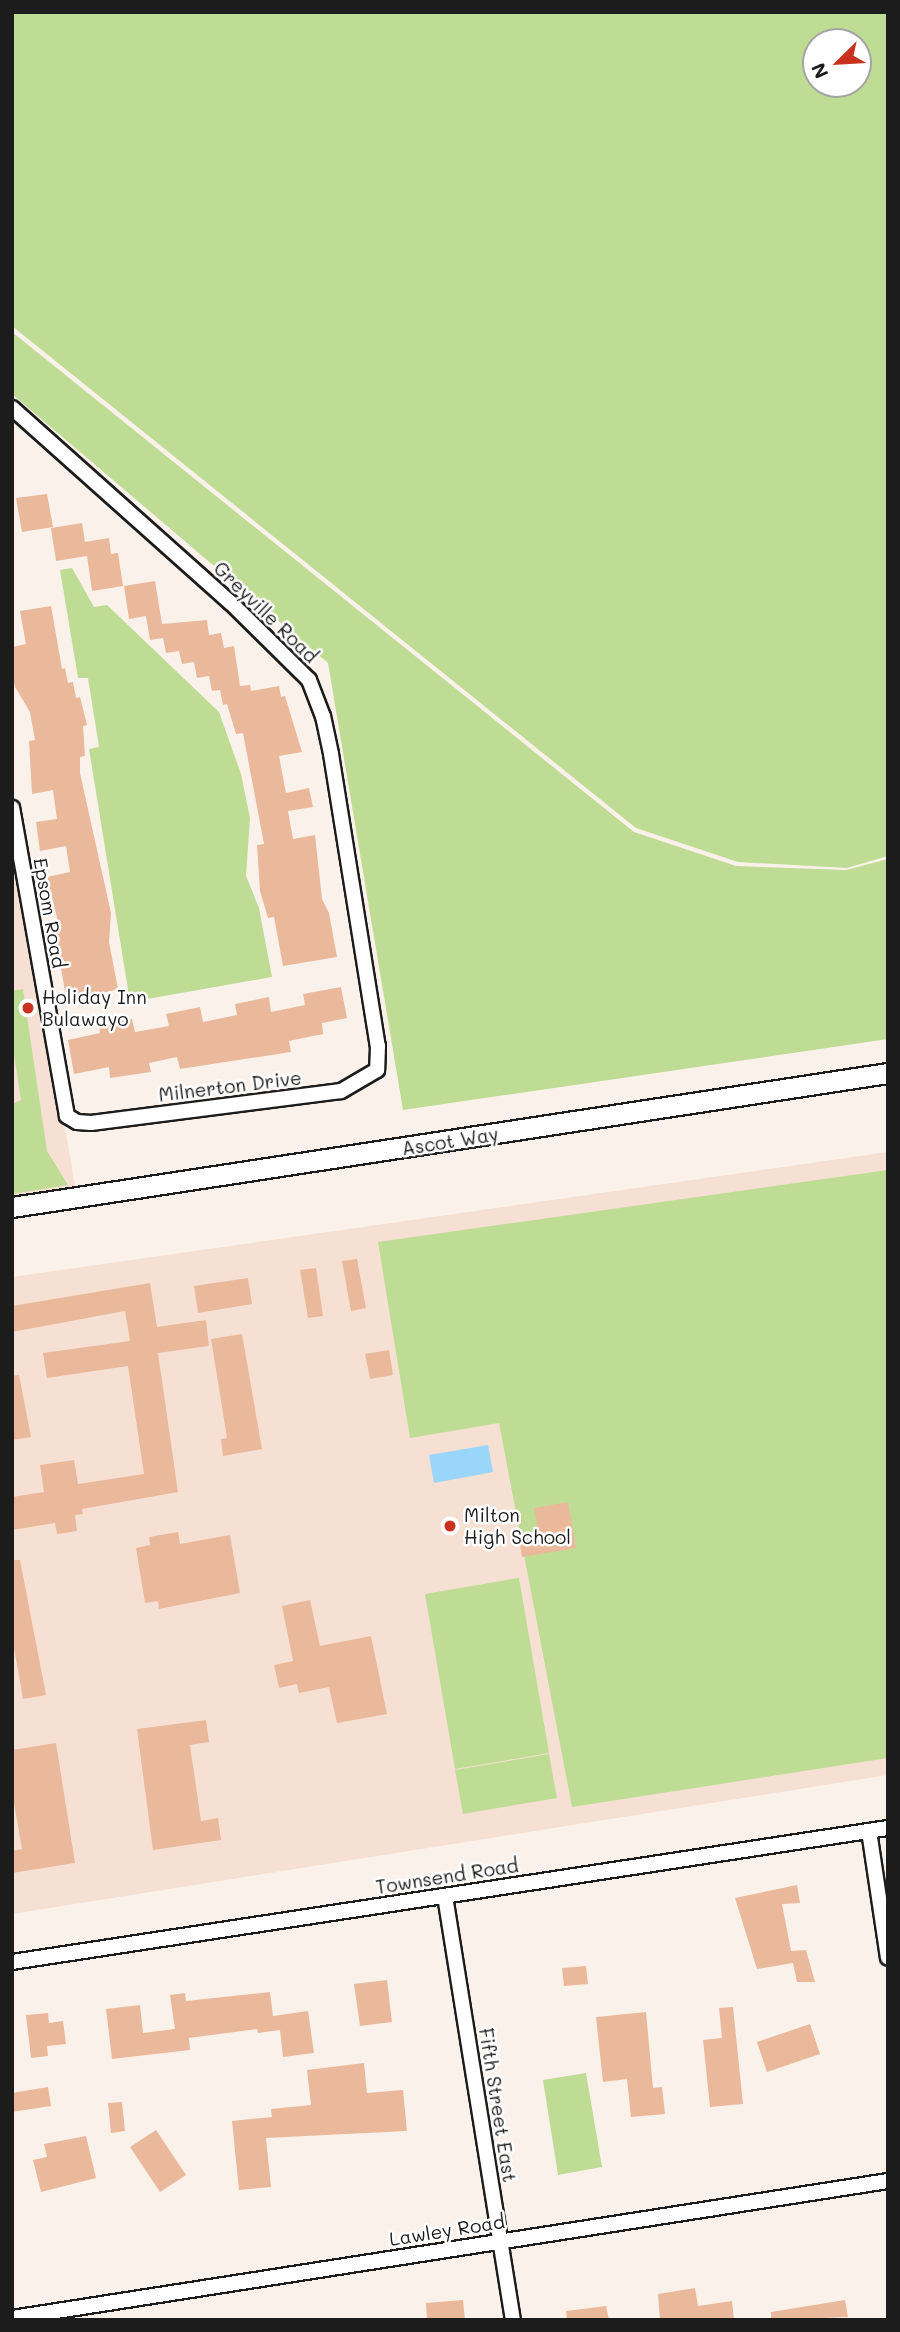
<!DOCTYPE html>
<style>
body{margin:0}
#map{position:relative;width:900px;height:2332px;overflow:hidden;background:#fbf1eb;font-family:Mali,sans-serif}
div>[style]{position:absolute}
.built>*{inset:0;background:#f6e0d3}
.green>*{inset:0;background:#bfdc94}
.water>*{inset:0;background:#9ad5fa}
.building>*{inset:0;background:#eab99b}
.roads{filter:drop-shadow(2px 0 #1c1c1c) drop-shadow(-2px 0 #1c1c1c) drop-shadow(0 2px #1c1c1c) drop-shadow(0 -2px #1c1c1c)}
.minor>*{height:14px;margin:-7px;padding:0 7px;transform-origin:7px;border-radius:7px;background:#fff}
.secondary>*{height:19px;margin:-9.5px;padding:0 9.5px;transform-origin:9.5px;border-radius:9.5px;background:#fff}
.dots>*{width:19px;height:19px;translate:-50% -50%;box-sizing:border-box;border:4px solid #fff;border-radius:50%}
span{translate:-50% -50%;white-space:nowrap;text-align:center;line-height:1.15;-webkit-text-stroke:5px #fff;paint-order:stroke}
.street-label{font-size:19px;color:#1c1c1c}
.poi-label{font-size:19px;color:#1c1c1c}
.left{translate:0 -50%;text-align:left}
.frame{position:absolute;inset:0;border:14px solid #1c1c1c;pointer-events:none}
.north{position:absolute;left:802px;top:28px;width:70px;height:70px;box-sizing:border-box;background:#fff;border:2px solid #a4a4a4;border-radius:50%;rotate:246deg;font-size:19px;font-weight:700;line-height:28px;text-align:center;color:#1c1c1c}
.north::after{content:'';display:block;margin:auto;width:24px;height:32px;background:#c8321e;clip-path:polygon(50% 0,100% 100%,50% 72%,0 100%)}
</style>
<div id="map">
<div class="built">
<div style="clip-path:polygon(12px 824px,76px 1191px,12px 1200px)"></div>
<div style="clip-path:polygon(888px 1152px,888px 1775px,12px 1914px,12px 1277px)"></div>
</div>
<div class="green">
<div style="clip-path:polygon(evenodd,12px 12px,888px 12px,888px 856px,847px 868px,738px 862px,636px 828px,12px 326px,12px 12px,858px 42px,858px 84px,816px 84px,816px 42px,858px 42px)"></div>
<div style="clip-path:polygon(12px 332px,634px 832px,736px 866px,846px 870px,888px 859px,888px 1039px,403px 1110px,328px 663px,12px 394px)"></div>
<div style="clip-path:polygon(72px 568px,94px 607px,107px 605px,219px 712px,241px 774px,250px 818px,246px 876px,259px 908px,272px 977px,130px 1002px,89px 749px,99px 747px,88px 678px,78px 678px,60px 570px)"></div>
<div style="clip-path:polygon(23px 989px,47px 1151px,68px 1185px,12px 1194px,12px 1104px,21px 1100px,12px 1041px,12px 991px)"></div>
<div style="clip-path:polygon(888px 1170px,888px 1758px,572px 1807px,499px 1423px,410px 1438px,378px 1242px)"></div>
<div style="clip-path:polygon(519px 1578px,549px 1753px,455px 1769px,425px 1594px)"></div>
<div style="clip-path:polygon(549px 1754px,557px 1798px,463px 1814px,455px 1770px)"></div>
<div style="clip-path:polygon(586px 2073px,602px 2167px,558px 2175px,543px 2080px)"></div>
</div>
<div class="water">
<div style="clip-path:polygon(488px 1445px,493px 1472px,434px 1483px,429px 1455px)"></div>
</div>
<div class="building">
<div style="clip-path:polygon(47px 494px,53px 527px,22px 532px,16px 498px)"></div>
<div style="clip-path:polygon(82px 523px,85px 542px,109px 538px,111px 554px,118px 553px,123px 586px,92px 591px,87px 556px,56px 561px,51px 528px)"></div>
<div style="clip-path:polygon(155px 581px,162px 624px,207px 620px,209px 635px,221px 633px,224px 648px,234px 646px,240px 686px,250px 685px,251px 691px,279px 686px,281px 697px,285px 696px,302px 752px,279px 756px,286px 793px,309px 788px,313px 807px,288px 811px,293px 839px,315px 835px,322px 899px,329px 913px,337px 957px,283px 966px,274px 917px,268px 918px,260px 891px,257px 845px,264px 844px,243px 733px,236px 734px,227px 704px,223px 705px,220px 690px,212px 691px,209px 676px,197px 678px,194px 662px,182px 664px,179px 651px,166px 653px,163px 638px,150px 640px,146px 616px,129px 619px,124px 586px)"></div>
<div style="clip-path:polygon(51px 606px,62px 669px,65px 668px,68px 683px,73px 682px,76px 698px,80px 697px,87px 725px,83px 726px,85px 756px,80px 757px,80px 773px,111px 913px,109px 942px,118px 989px,67px 1002px,56px 941px,59px 926px,47px 877px,70px 872px,66px 846px,40px 851px,36px 822px,57px 819px,53px 790px,32px 794px,29px 741px,35px 740px,30px 712px,15px 687px,12px 673px,12px 647px,26px 644px,20px 611px)"></div>
<div style="clip-path:polygon(341px 987px,347px 1018px,322px 1023px,323px 1034px,289px 1041px,291px 1052px,180px 1069px,177px 1057px,149px 1063px,151px 1072px,110px 1078px,109px 1067px,74px 1074px,68px 1040px,100px 1033px,99px 1026px,132px 1019px,135px 1032px,169px 1026px,166px 1014px,200px 1007px,203px 1022px,237px 1015px,235px 1004px,269px 997px,271px 1012px,305px 1005px,303px 994px)"></div>
<div style="clip-path:polygon(357px 1259px,366px 1308px,351px 1311px,342px 1261px)"></div>
<div style="clip-path:polygon(316px 1268px,323px 1316px,308px 1318px,300px 1270px)"></div>
<div style="clip-path:polygon(248px 1278px,252px 1304px,198px 1313px,194px 1286px)"></div>
<div style="clip-path:polygon(150px 1283px,157px 1327px,206px 1320px,209px 1346px,158px 1353px,178px 1492px,82px 1509px,83px 1514px,75px 1515px,77px 1531px,57px 1534px,55px 1523px,12px 1530px,12px 1497px,44px 1492px,40px 1465px,74px 1460px,78px 1484px,144px 1474px,128px 1366px,47px 1378px,43px 1353px,130px 1341px,125px 1311px,12px 1332px,12px 1306px)"></div>
<div style="clip-path:polygon(242px 1334px,262px 1449px,223px 1456px,221px 1439px,227px 1438px,211px 1339px)"></div>
<div style="clip-path:polygon(389px 1350px,393px 1375px,370px 1379px,365px 1354px)"></div>
<div style="clip-path:polygon(19px 1375px,31px 1437px,12px 1440px,12px 1376px)"></div>
<div style="clip-path:polygon(568px 1502px,576px 1548px,522px 1557px,519px 1539px,539px 1536px,534px 1508px)"></div>
<div style="clip-path:polygon(178px 1532px,180px 1544px,230px 1535px,240px 1593px,159px 1609px,158px 1601px,145px 1603px,136px 1548px,150px 1545px,149px 1537px)"></div>
<div style="clip-path:polygon(12px 1560px,20px 1560px,46px 1695px,23px 1699px,12px 1636px)"></div>
<div style="clip-path:polygon(310px 1600px,320px 1646px,371px 1636px,387px 1714px,337px 1723px,329px 1687px,299px 1693px,297px 1684px,279px 1688px,274px 1665px,293px 1661px,282px 1606px)"></div>
<div style="clip-path:polygon(206px 1720px,209px 1742px,190px 1745px,201px 1821px,218px 1818px,221px 1840px,153px 1850px,137px 1729px)"></div>
<div style="clip-path:polygon(56px 1743px,75px 1863px,12px 1873px,12px 1851px,22px 1849px,12px 1791px,12px 1750px)"></div>
<div style="clip-path:polygon(797px 1885px,800px 1903px,782px 1904px,791px 1951px,806px 1950px,815px 1982px,797px 1982px,793px 1963px,757px 1969px,735px 1898px)"></div>
<div style="clip-path:polygon(586px 1966px,588px 1984px,564px 1986px,562px 1968px)"></div>
<div style="clip-path:polygon(387px 1980px,392px 2022px,360px 2026px,354px 1984px)"></div>
<div style="clip-path:polygon(270px 1992px,273px 2016px,308px 2011px,314px 2053px,283px 2057px,280px 2030px,258px 2033px,257px 2029px,189px 2038px,190px 2050px,112px 2059px,106px 2009px,140px 2005px,143px 2033px,175px 2029px,170px 1995px,185px 1993px,186px 2001px)"></div>
<div style="clip-path:polygon(733px 2007px,743px 2104px,710px 2107px,703px 2040px,722px 2038px,719px 2008px)"></div>
<div style="clip-path:polygon(646px 2012px,653px 2088px,662px 2087px,665px 2114px,631px 2117px,627px 2079px,603px 2082px,596px 2017px)"></div>
<div style="clip-path:polygon(48px 2013px,49px 2023px,63px 2021px,66px 2044px,47px 2046px,48px 2056px,31px 2058px,26px 2015px)"></div>
<div style="clip-path:polygon(810px 2024px,820px 2054px,767px 2072px,757px 2042px)"></div>
<div style="clip-path:polygon(364px 2063px,367px 2093px,403px 2090px,407px 2131px,266px 2138px,271px 2187px,239px 2190px,232px 2121px,272px 2117px,271px 2109px,311px 2105px,307px 2070px)"></div>
<div style="clip-path:polygon(48px 2087px,51px 2106px,12px 2112px,12px 2093px)"></div>
<div style="clip-path:polygon(122px 2102px,125px 2131px,111px 2133px,108px 2103px)"></div>
<div style="clip-path:polygon(156px 2130px,186px 2175px,160px 2192px,130px 2147px)"></div>
<div style="clip-path:polygon(86px 2136px,96px 2178px,41px 2192px,33px 2160px,47px 2157px,44px 2144px)"></div>
<div style="clip-path:polygon(695px 2288px,698px 2306px,732px 2301px,734px 2320px,660px 2320px,658px 2294px)"></div>
<div style="clip-path:polygon(463px 2300px,465px 2320px,427px 2320px,426px 2303px)"></div>
<div style="clip-path:polygon(845px 2300px,848px 2317px,771px 2320px,771px 2312px)"></div>
<div style="clip-path:polygon(606px 2306px,609px 2320px,567px 2320px,566px 2311px)"></div>
</div>
<div class="roads">
<div class="minor">
<div style="left:12px;top:408px;width:292px;rotate:41.7deg"></div>
<div style="left:230px;top:602px;width:111px;rotate:44.6deg"></div>
<div style="left:309px;top:680px;width:39px;rotate:69deg"></div>
<div style="left:323px;top:716px;width:39px;rotate:78deg"></div>
<div style="left:331px;top:754px;width:296px;rotate:80.9deg"></div>
<div style="left:378px;top:1046px;width:24px;rotate:92deg"></div>
<div style="left:377px;top:1070px;width:42px;rotate:149.7deg"></div>
<div style="left:341px;top:1091px;width:252px;rotate:172.7deg"></div>
<div style="left:91px;top:1123px;width:14px;rotate:-176deg"></div>
<div style="left:77px;top:1122px;width:12px;rotate:-149deg"></div>
<div style="left:67px;top:1116px;width:313px;rotate:-100.1deg"></div>
<div style="left:869px;top:1831px;width:128px;rotate:81.5deg"></div>
<div style="left:445px;top:1896px;width:429px;rotate:80.9deg"></div>
<div style="left:12px;top:1962px;width:886px;rotate:-8.7deg"></div>
<div style="left:12px;top:2318px;width:887px;rotate:-8.89deg"></div>
</div>
<div class="secondary">
<div style="left:12px;top:1207px;width:886px;rotate:-8.7deg"></div>
</div>
</div>
<div class="dots">
<div style="left:28px;top:1008px;background:#c8321e"></div>
<div style="left:450px;top:1526px;background:#c8321e"></div>
</div>
<div class="street-label">
<span style="left:266px;top:612px;rotate:44deg">Greyville Road</span>
<span style="left:50px;top:913px;rotate:80deg">Epsom Road</span>
<span style="left:230px;top:1086px;rotate:-7deg">Milnerton Drive</span>
<span style="left:450px;top:1141px;rotate:-9deg">Ascot Way</span>
<span style="left:447px;top:1876px;rotate:-9deg">Townsend Road</span>
<span style="left:498px;top:2105px;rotate:81deg">Fifth Street East</span>
<span style="left:447px;top:2230px;rotate:-9deg">Lawley Road</span>
</div>
<div class="poi-label">
<span class="left" style="left:42px;top:1008px">Holiday Inn<br>Bulawayo</span>
<span class="left" style="left:464px;top:1526px">Milton<br>High School</span>
</div>
<div class="frame"></div>
<div class="north">N</div>
</div>
